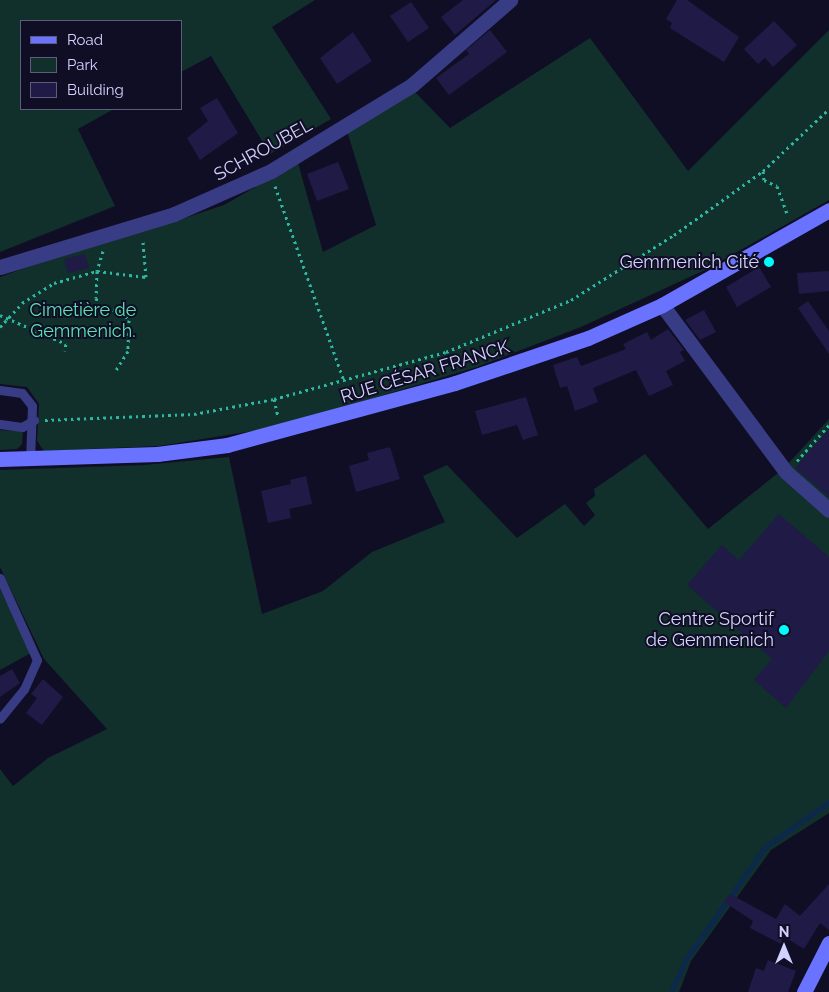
<!DOCTYPE html>
<meta charset="utf-8">
<style>
body{margin:0}
#map{position:relative;width:829px;height:992px;overflow:hidden;background:#100e25;font-family:Raleway,sans-serif}
div>[style]{position:absolute}
.green>*{inset:0;background:#112f2b}
.stream>*{height:5px;margin:-2.5px;padding:0 2.5px;transform-origin:2.5px;border-radius:2.5px;background:#0c294b}
.building>*{inset:0;background:#1f1a46}
.path>*{height:3px;margin-top:-1.5px;transform-origin:0;background:repeating-linear-gradient(90deg,#2db8a3 0 2.5px,transparent 0 6.5px)}
.lane>*{height:9px;margin:-4.5px;padding:0 4.5px;transform-origin:4.5px;border-radius:4.5px;background:#383c84}
.street>*{height:15px;margin:-7.5px;padding:0 7.5px;transform-origin:7.5px;border-radius:7.5px;background:#383c84}
.secondary>*{height:15px;margin:-7.5px;padding:0 7.5px;transform-origin:7.5px;border-radius:7.5px;background:#6973ff}
.dots>*{width:14px;height:14px;translate:-50% -50%;box-sizing:border-box;border:2px solid #100e25;border-radius:50%}
span{translate:-50% -50%;white-space:nowrap;text-align:center;line-height:1.15;-webkit-text-stroke:4px #100e25;paint-order:stroke}
.street-label{font-size:18px;color:#d3d2ff}
.poi-label{font-size:18px;color:#d3d2ff}
.right{translate:-100% -50%;text-align:right}
.park-label{font-size:18px;color:#5be2b4}
.legend{position:absolute;left:20px;top:20px;width:162px;height:90px;box-sizing:border-box;background:#100e25;border:1px solid #5e5c7c;margin:0;padding:6px 9px;list-style:none;font-size:15px;color:#d3d2ff}
.legend li{display:flex;align-items:center;gap:10px;height:25px}
.legend b{width:25px;border:1px solid #5e5c7c}
.north{position:absolute;left:759px;top:922px;width:50px;height:50px;-webkit-text-stroke:4px #100e25;paint-order:stroke;rotate:0deg;font-size:14px;font-weight:700;line-height:20px;text-align:center;color:#d3d2ff}
.north::after{content:'';display:block;margin:auto;width:18px;height:22px;background:#d3d2ff;clip-path:polygon(50% 0,100% 100%,50% 72%,0 100%)}
</style>
<div id="map">
<div class="green">
<div style="clip-path:polygon(0 0,315px 0,272px 27px,331px 119px,270px 154px,211px 56px,181px 72px,181px 21px,21px 21px,21px 109px,114px 109px,78px 129px,115px 206px,0 252px)"></div>
<div style="clip-path:polygon(829px 30px,829px 200px,707px 269px,581px 327px,477px 367px,317px 415px,265px 429px,159px 446px,44px 451px,37px 441px,39px 404px,27px 387px,0 384px,0 277px,77px 249px,146px 231px,224px 205px,298px 163px,323px 252px,376px 225px,347px 131px,415px 92px,450px 128px,590px 38px,688px 171px)"></div>
<div style="clip-path:polygon(829px 419px,829px 505px,786px 466px)"></div>
<div style="clip-path:polygon(0 430px,23px 431px,22px 444px,17px 449px,0 450px)"></div>
<div style="clip-path:polygon(645px 454px,708px 529px,778px 473px,829px 514px,829px 813px,771px 850px,691px 961px,679px 992px,0 992px,0 769px,13px 786px,48px 758px,107px 729px,44px 659px,0 567px,0 470px,144px 465px,229px 457px,262px 614px,323px 591px,372px 552px,445px 522px,423px 476px,447px 465px,517px 538px,565px 504px,584px 526px,595px 515px,586px 503px,595px 496px,594px 489px)"></div>
<div style="clip-path:polygon(0 589px,31px 653px,0 670px)"></div>
</div>
<div class="stream">
<div style="left:671px;top:992px;width:36px;rotate:-66deg"></div>
<div style="left:686px;top:959px;width:137px;rotate:-54.8deg"></div>
<div style="left:765px;top:847px;width:78px;rotate:-35.1deg"></div>
</div>
<div class="building">
<div style="clip-path:polygon(463px 0,496px 0,455px 35px,441px 17px)"></div>
<div style="clip-path:polygon(677px 0,687px 0,739px 37px,724px 62px,670px 28px,672px 23px,666px 19px)"></div>
<div style="clip-path:polygon(411px 2px,429px 28px,408px 42px,390px 16px)"></div>
<div style="clip-path:polygon(774px 21px,797px 45px,773px 67px,765px 58px,758px 64px,744px 49px)"></div>
<div style="clip-path:polygon(490px 30px,507px 52px,449px 95px,436px 78px,469px 54px,466px 50px)"></div>
<div style="clip-path:polygon(353px 32px,372px 61px,337px 84px,320px 58px)"></div>
<div style="clip-path:polygon(217px 98px,238px 133px,200px 160px,187px 138px,208px 121px,200px 108px)"></div>
<div style="clip-path:polygon(338px 162px,349px 189px,317px 201px,307px 174px)"></div>
<div style="clip-path:polygon(85px 254px,89px 268px,68px 273px,64px 259px)"></div>
<div style="clip-path:polygon(759px 267px,771px 287px,737px 307px,726px 287px)"></div>
<div style="clip-path:polygon(829px 271px,829px 291px,799px 294px,797px 273px)"></div>
<div style="clip-path:polygon(808px 301px,829px 331px,829px 354px,798px 308px)"></div>
<div style="clip-path:polygon(704px 310px,716px 332px,700px 340px,685px 320px)"></div>
<div style="clip-path:polygon(668px 329px,684px 350px,680px 352px,685px 361px,666px 371px,673px 385px,649px 396px,636px 370px,593px 388px,598px 402px,575px 411px,567px 386px,560px 388px,553px 365px,577px 357px,581px 366px,626px 349px,623px 344px,647px 332px,651px 340px)"></div>
<div style="clip-path:polygon(526px 397px,538px 435px,523px 440px,517px 425px,482px 435px,475px 411px)"></div>
<div style="clip-path:polygon(829px 429px,829px 497px,795px 468px)"></div>
<div style="clip-path:polygon(390px 447px,400px 479px,356px 492px,349px 466px,369px 460px,367px 453px)"></div>
<div style="clip-path:polygon(306px 476px,312px 504px,289px 509px,291px 518px,268px 523px,261px 491px,291px 484px,290px 480px)"></div>
<div style="clip-path:polygon(779px 514px,829px 557px,829px 651px,786px 708px,754px 680px,772px 659px,687px 585px,722px 545px,739px 560px)"></div>
<div style="clip-path:polygon(12px 669px,20px 683px,0 697px,0 676px)"></div>
<div style="clip-path:polygon(43px 679px,63px 697px,42px 725px,26px 713px,37px 698px,31px 694px)"></div>
<div style="clip-path:polygon(829px 884px,829px 930px,820px 923px,804px 949px,783px 936px,781px 944px,750px 928px,753px 921px,724px 902px,730px 894px,776px 919px,785px 904px,800px 916px)"></div>
<div style="clip-path:polygon(768px 960px,796px 971px,788px 992px,748px 992px,756px 968px,764px 971px)"></div>
</div>
<div class="path">
<div style="left:763px;top:171px;width:9px;rotate:84deg"></div>
<div style="left:764px;top:180px;width:14px;rotate:25deg"></div>
<div style="left:777px;top:186px;width:32px;rotate:70deg"></div>
<div style="left:275px;top:186px;width:207px;rotate:70.5deg"></div>
<div style="left:103px;top:251px;width:21px;rotate:107deg"></div>
<div style="left:97px;top:271px;width:27px;rotate:92deg"></div>
<div style="left:96px;top:298px;width:10px;rotate:66deg"></div>
<div style="left:100px;top:307px;width:21px;rotate:11deg"></div>
<div style="left:121px;top:311px;width:12px;rotate:48deg"></div>
<div style="left:129px;top:320px;width:31px;rotate:92deg"></div>
<div style="left:128px;top:351px;width:22px;rotate:122deg"></div>
<div style="left:0;top:315px;width:72px;rotate:23.7deg"></div>
<div style="left:66px;top:344px;width:7px;rotate:106deg"></div>
<div style="left:0;top:327px;width:33px;rotate:-47deg"></div>
<div style="left:22px;top:303px;width:38px;rotate:-32deg"></div>
<div style="left:54px;top:283px;width:45px;rotate:-15.6deg"></div>
<div style="left:97px;top:271px;width:49px;rotate:7deg"></div>
<div style="left:146px;top:277px;width:37px;rotate:-95deg"></div>
<div style="left:274px;top:399px;width:17px;rotate:77deg"></div>
<div style="left:45px;top:420px;width:149px;rotate:-2.3deg"></div>
<div style="left:194px;top:414px;width:81px;rotate:-10.6deg"></div>
<div style="left:274px;top:399px;width:178px;rotate:-15.3deg"></div>
<div style="left:446px;top:352px;width:135px;rotate:-22.6deg"></div>
<div style="left:571px;top:300px;width:122px;rotate:-32.3deg"></div>
<div style="left:674px;top:235px;width:110px;rotate:-35.7deg"></div>
<div style="left:763px;top:171px;width:91px;rotate:-43.2deg"></div>
<div style="left:797px;top:461px;width:48px;rotate:-48.4deg"></div>
</div>
<div class="lane">
<div style="left:0;top:390px;width:22px;rotate:8deg"></div>
<div style="left:22px;top:393px;width:16px;rotate:52deg"></div>
<div style="left:32px;top:406px;width:54px;rotate:92.1deg"></div>
<div style="left:0;top:424px;width:22px;rotate:8deg"></div>
<div style="left:22px;top:427px;width:14px;rotate:-30deg"></div>
<div style="left:0;top:578px;width:90px;rotate:65.7deg"></div>
<div style="left:37px;top:660px;width:32px;rotate:114deg"></div>
<div style="left:24px;top:689px;width:38px;rotate:129deg"></div>
</div>
<div class="street">
<div style="left:0;top:267px;width:182px;rotate:-16.9deg"></div>
<div style="left:174px;top:214px;width:106px;rotate:-23.9deg"></div>
<div style="left:271px;top:171px;width:165px;rotate:-31.4deg"></div>
<div style="left:412px;top:85px;width:130px;rotate:-40.9deg"></div>
<div style="left:662px;top:305px;width:208px;rotate:53.4deg"></div>
<div style="left:786px;top:472px;width:57px;rotate:41.5deg"></div>
</div>
<div class="secondary">
<div style="left:0;top:459px;width:157px;rotate:-1.8deg"></div>
<div style="left:157px;top:454px;width:71px;rotate:-7.3deg"></div>
<div style="left:227px;top:445px;width:236px;rotate:-15.2deg"></div>
<div style="left:455px;top:383px;width:140px;rotate:-18.7deg"></div>
<div style="left:588px;top:338px;width:81px;rotate:-24deg"></div>
<div style="left:662px;top:305px;width:192px;rotate:-29.6deg"></div>
<div style="left:804px;top:992px;width:55px;rotate:-63deg"></div>
</div>
<div class="dots">
<div style="left:769px;top:262px;background:#00fafd"></div>
<div style="left:784px;top:630px;background:#00fafd"></div>
</div>
<div class="street-label">
<span style="left:263px;top:150px;rotate:-29deg">SCHROUBEL</span>
<span style="left:425px;top:372px;rotate:-17deg">RUE CÉSAR FRANCK</span>
</div>
<div class="poi-label">
<span class="right" style="left:759px;top:262px">Gemmenich Cité</span>
<span class="right" style="left:774px;top:630px">Centre Sportif<br>de Gemmenich</span>
</div>
<div class="park-label">
<span style="left:83px;top:321px">Cimetière de<br>Gemmenich.</span>
</div>
<ul class="legend">
<li><b style="height:6px;background:#6973ff"></b>Road</li>
<li><b style="height:14px;background:#112f2b"></b>Park</li>
<li><b style="height:14px;background:#1f1a46"></b>Building</li>
</ul>
<div class="north">N</div>
</div>
